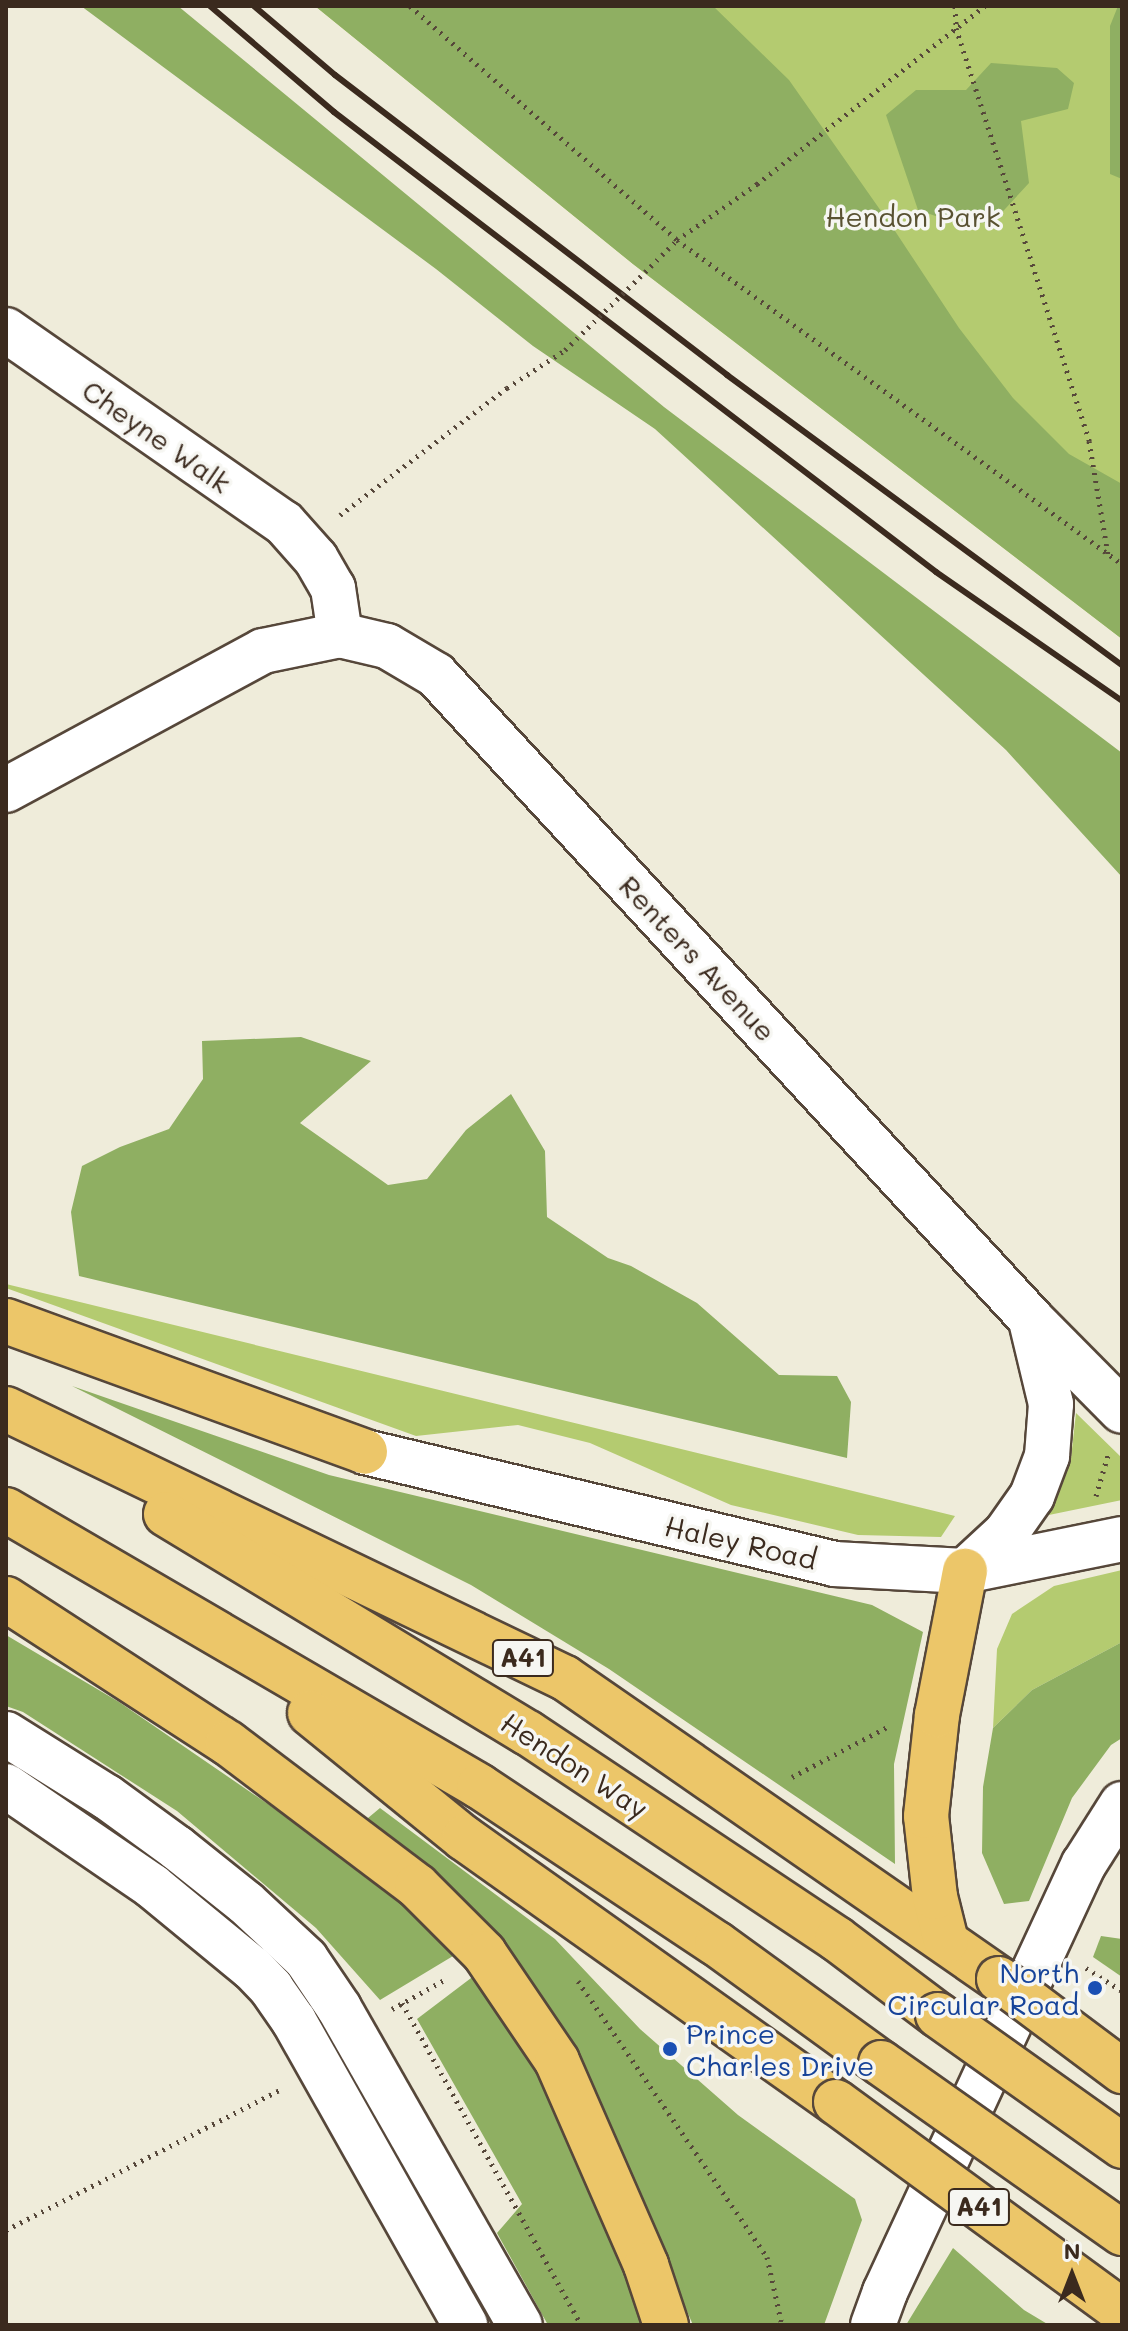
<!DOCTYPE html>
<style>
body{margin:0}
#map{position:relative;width:1128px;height:2331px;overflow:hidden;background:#efecda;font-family:Mali,sans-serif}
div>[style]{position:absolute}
.green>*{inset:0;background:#b4cb70}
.forest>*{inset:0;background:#8faf62}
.path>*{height:5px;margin-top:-2.5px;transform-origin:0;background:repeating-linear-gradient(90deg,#56473a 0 2px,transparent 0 8px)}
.roads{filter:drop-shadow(2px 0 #56473a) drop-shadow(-2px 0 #56473a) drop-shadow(0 2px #56473a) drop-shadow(0 -2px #56473a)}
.minor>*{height:44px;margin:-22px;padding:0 22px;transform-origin:22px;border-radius:22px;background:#fff}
.highway>*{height:44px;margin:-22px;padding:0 22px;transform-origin:22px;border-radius:22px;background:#ecc669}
.rail>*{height:6px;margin:-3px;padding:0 3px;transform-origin:3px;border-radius:3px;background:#3b2a1e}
.path-bridge>*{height:5px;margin-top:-2.5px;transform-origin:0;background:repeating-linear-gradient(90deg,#56473a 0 2px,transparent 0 8px)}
.bridges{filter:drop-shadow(2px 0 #56473a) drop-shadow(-2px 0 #56473a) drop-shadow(0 2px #56473a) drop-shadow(0 -2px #56473a)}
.highway-bridge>*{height:44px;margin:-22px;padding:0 22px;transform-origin:22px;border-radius:22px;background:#ecc669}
.dots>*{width:22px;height:22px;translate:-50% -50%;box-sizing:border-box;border:4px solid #f6f6f2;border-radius:50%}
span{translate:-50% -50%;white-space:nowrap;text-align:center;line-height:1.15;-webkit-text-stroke:7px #f6f6f2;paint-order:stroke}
.shield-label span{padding:2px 6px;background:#f6f6f2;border:2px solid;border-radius:6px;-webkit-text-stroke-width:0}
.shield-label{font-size:26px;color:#3b2a1e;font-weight:700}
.park-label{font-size:28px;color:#595232}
.street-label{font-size:28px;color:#3b2a1e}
.transit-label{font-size:28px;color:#164399}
.right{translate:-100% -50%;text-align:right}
.left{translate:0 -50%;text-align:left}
.frame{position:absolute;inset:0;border:8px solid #3b2a1e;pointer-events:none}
.north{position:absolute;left:1032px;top:2235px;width:80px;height:80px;-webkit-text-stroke:6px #f6f6f2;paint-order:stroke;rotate:0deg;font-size:22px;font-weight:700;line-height:32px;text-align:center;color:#3b2a1e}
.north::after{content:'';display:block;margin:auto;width:28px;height:36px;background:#3b2a1e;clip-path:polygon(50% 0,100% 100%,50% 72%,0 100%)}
</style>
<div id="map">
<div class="green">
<div style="clip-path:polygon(315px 6px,1122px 6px,1122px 639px,633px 264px)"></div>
<div style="clip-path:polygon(6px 1284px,955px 1516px,941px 1537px,858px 1535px,731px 1505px,590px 1443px,518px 1425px,416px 1436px,6px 1288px)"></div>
<div style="clip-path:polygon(1076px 1413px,1122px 1458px,1122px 1500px,1044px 1516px,1071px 1458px)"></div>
<div style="clip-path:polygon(1122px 1570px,1122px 1642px,1032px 1690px,993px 1728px,997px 1649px,1012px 1614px,1054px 1586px)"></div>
</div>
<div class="forest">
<div style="clip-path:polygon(81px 6px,178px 6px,664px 407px,1122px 753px,1122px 877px,1006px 750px,655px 429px,533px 346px,436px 269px)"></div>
<div style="clip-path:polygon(315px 6px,713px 6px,789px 80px,895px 231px,959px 328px,1013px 398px,1069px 454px,1122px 484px,1122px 639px,633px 264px)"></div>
<div style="clip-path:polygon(1118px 6px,1122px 6px,1122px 179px,1110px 174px,1110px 26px)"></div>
<div style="clip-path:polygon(991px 63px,1057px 68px,1074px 83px,1068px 109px,1021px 121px,1029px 183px,993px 222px,962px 225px,918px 210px,886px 115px,916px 90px,966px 90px)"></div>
<div style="clip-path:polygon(301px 1037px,371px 1061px,300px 1123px,388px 1185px,427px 1179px,466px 1130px,511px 1094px,545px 1151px,547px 1217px,608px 1258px,631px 1266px,697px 1303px,779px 1375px,837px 1376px,851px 1402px,847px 1458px,79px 1276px,71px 1212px,82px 1166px,120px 1147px,169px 1129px,203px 1079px,202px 1041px)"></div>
<div style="clip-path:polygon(72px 1386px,329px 1475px,872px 1605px,923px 1632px,894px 1764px,895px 1864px,609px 1669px,471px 1585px)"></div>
<div style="clip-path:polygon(6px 1635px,119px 1702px,402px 1896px,463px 1950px,380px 2000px,316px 1928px,177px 1811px,23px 1712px,6px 1706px)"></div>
<div style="clip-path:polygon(1122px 1642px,1122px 1738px,1111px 1745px,1072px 1798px,1029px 1901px,1004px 1904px,982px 1853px,983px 1787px,993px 1728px,1032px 1690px)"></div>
<div style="clip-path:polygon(380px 1808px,555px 1939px,640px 2029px,738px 2115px,855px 2199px,862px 2220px,824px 2325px,693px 2325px,588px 2085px,362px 1823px)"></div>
<div style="clip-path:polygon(1101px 1936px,1122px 1939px,1122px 1977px,1093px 1957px)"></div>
<div style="clip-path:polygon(479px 1972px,529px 2051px,602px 2209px,642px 2325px,548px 2325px,497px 2233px,522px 2204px,417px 2019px)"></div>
<div style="clip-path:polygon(953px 2248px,1024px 2310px,1049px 2325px,906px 2325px)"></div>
</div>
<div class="path">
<div style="left:410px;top:6px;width:355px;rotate:41.2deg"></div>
<div style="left:677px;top:240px;width:550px;rotate:36.06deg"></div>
<div style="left:955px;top:6px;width:22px;rotate:87deg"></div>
<div style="left:956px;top:28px;width:434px;rotate:72.1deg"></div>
<div style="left:1089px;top:441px;width:116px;rotate:80.5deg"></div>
<div style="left:645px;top:272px;width:45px;rotate:-45deg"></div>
<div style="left:677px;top:240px;width:98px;rotate:-35deg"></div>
<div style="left:757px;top:184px;width:289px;rotate:-38deg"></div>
<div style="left:340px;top:515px;width:210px;rotate:-37.3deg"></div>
<div style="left:507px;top:388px;width:69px;rotate:-33.2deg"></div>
<div style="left:1096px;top:1496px;width:43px;rotate:-73.7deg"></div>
<div style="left:792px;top:1777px;width:110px;rotate:-27.7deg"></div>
<div style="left:1086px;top:1968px;width:43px;rotate:32.6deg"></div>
<div style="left:578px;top:1981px;width:335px;rotate:55.6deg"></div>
<div style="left:767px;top:2257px;width:70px;rotate:77.6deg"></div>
<div style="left:402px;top:2003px;width:368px;rotate:60.9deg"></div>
<div style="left:392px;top:2009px;width:62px;rotate:-29.1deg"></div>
<div style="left:6px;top:2230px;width:307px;rotate:-27.1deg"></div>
</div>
<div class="roads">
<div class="minor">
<div style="left:6px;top:330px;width:338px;rotate:34.8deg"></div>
<div style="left:284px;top:523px;width:48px;rotate:48.4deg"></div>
<div style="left:316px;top:559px;width:34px;rotate:60deg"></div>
<div style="left:333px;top:588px;width:48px;rotate:81.5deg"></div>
<div style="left:6px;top:790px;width:292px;rotate:-28.4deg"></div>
<div style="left:263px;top:651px;width:79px;rotate:-11.7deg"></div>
<div style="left:340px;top:635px;width:48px;rotate:13.2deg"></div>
<div style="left:387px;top:646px;width:57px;rotate:30.6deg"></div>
<div style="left:436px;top:675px;width:877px;rotate:47.26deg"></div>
<div style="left:1031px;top:1319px;width:129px;rotate:45.3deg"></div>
<div style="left:365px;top:1452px;width:482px;rotate:13.4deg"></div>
<div style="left:834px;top:1564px;width:131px;rotate:3.1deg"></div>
<div style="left:965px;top:1571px;width:160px;rotate:-11.5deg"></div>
<div style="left:965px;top:1571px;width:56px;rotate:-42.8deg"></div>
<div style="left:1006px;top:1533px;width:45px;rotate:-54.9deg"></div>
<div style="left:1032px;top:1496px;width:43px;rotate:-69.4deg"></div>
<div style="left:1047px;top:1456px;width:52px;rotate:-85.6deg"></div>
<div style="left:1051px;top:1404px;width:85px;rotate:-103.5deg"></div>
<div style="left:6px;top:1734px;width:119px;rotate:32deg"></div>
<div style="left:107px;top:1797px;width:87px;rotate:36.1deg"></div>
<div style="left:177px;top:1848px;width:88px;rotate:38.6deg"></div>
<div style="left:246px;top:1903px;width:82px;rotate:43deg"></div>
<div style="left:306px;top:1959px;width:59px;rotate:56deg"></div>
<div style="left:339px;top:2008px;width:365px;rotate:60.3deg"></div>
<div style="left:6px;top:1786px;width:177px;rotate:34.4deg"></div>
<div style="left:152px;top:1886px;width:129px;rotate:39.4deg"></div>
<div style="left:252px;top:1968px;width:28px;rotate:46deg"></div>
<div style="left:271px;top:1988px;width:40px;rotate:55.1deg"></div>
<div style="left:294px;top:2021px;width:349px;rotate:60.6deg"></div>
<div style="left:873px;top:2325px;width:35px;rotate:-70deg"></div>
<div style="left:885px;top:2292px;width:472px;rotate:-65.1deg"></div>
<div style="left:1084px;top:1864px;width:71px;rotate:-57.7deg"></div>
</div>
<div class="highway">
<div style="left:6px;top:1321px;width:382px;rotate:20deg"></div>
<div style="left:6px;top:1409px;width:620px;rotate:25.7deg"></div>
<div style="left:565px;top:1678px;width:528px;rotate:34.74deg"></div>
<div style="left:6px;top:1510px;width:548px;rotate:30.26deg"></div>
<div style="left:479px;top:1786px;width:286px;rotate:33.6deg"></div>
<div style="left:717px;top:1944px;width:203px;rotate:36deg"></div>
<div style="left:166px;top:1514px;width:423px;rotate:31.2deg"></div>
<div style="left:528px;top:1733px;width:371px;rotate:33.7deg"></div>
<div style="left:837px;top:1939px;width:126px;rotate:37deg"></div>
<div style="left:6px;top:1599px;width:265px;rotate:33deg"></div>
<div style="left:228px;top:1743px;width:237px;rotate:37.1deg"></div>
<div style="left:417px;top:1886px;width:95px;rotate:45deg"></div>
<div style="left:484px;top:1953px;width:130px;rotate:55.9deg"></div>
<div style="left:557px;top:2061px;width:223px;rotate:66.4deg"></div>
<div style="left:646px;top:2265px;width:63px;rotate:71.6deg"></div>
<div style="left:310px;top:1713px;width:198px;rotate:39.1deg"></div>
<div style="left:464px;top:1838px;width:456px;rotate:35.4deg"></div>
<div style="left:946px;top:1941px;width:45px;rotate:-104deg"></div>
<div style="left:935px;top:1897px;width:81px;rotate:-96.3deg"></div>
<div style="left:926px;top:1816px;width:102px;rotate:-83.8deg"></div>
<div style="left:937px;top:1715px;width:147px;rotate:-79deg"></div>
</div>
</div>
<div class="rail">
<div style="left:210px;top:6px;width:163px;rotate:40.5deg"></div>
<div style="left:334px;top:112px;width:758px;rotate:37.38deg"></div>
<div style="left:936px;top:572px;width:226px;rotate:34.7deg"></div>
<div style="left:254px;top:6px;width:106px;rotate:40.4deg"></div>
<div style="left:335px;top:75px;width:494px;rotate:37.4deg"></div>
<div style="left:727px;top:375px;width:490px;rotate:36.3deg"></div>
</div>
<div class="path-bridge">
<div style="left:565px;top:350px;width:112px;rotate:-44.3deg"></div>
</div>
<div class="bridges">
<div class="highway-bridge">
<div style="left:999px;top:1979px;width:154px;rotate:36.8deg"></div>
<div style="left:938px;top:2015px;width:226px;rotate:35.4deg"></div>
<div style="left:881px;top:2063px;width:295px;rotate:35.2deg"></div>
<div style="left:836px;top:2102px;width:354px;rotate:36.2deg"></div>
</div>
</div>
<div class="dots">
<div style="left:1095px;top:1988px;background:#1a4fb4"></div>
<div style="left:670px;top:2049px;background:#1a4fb4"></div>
</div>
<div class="shield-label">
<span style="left:523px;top:1658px">A41</span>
<span style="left:979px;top:2207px">A41</span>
</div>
<div class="park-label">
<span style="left:913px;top:216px">Hendon Park</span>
</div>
<div class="street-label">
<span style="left:157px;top:436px;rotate:35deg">Cheyne Walk</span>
<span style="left:698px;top:958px;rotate:47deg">Renters Avenue</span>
<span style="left:741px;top:1542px;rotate:13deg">Haley Road</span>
<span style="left:575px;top:1765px;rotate:33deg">Hendon Way</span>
</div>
<div class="transit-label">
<span class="right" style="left:1079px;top:1988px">North<br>Circular Road</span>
<span class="left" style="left:686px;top:2049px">Prince<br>Charles Drive</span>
</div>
<div class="frame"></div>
<div class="north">N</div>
</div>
